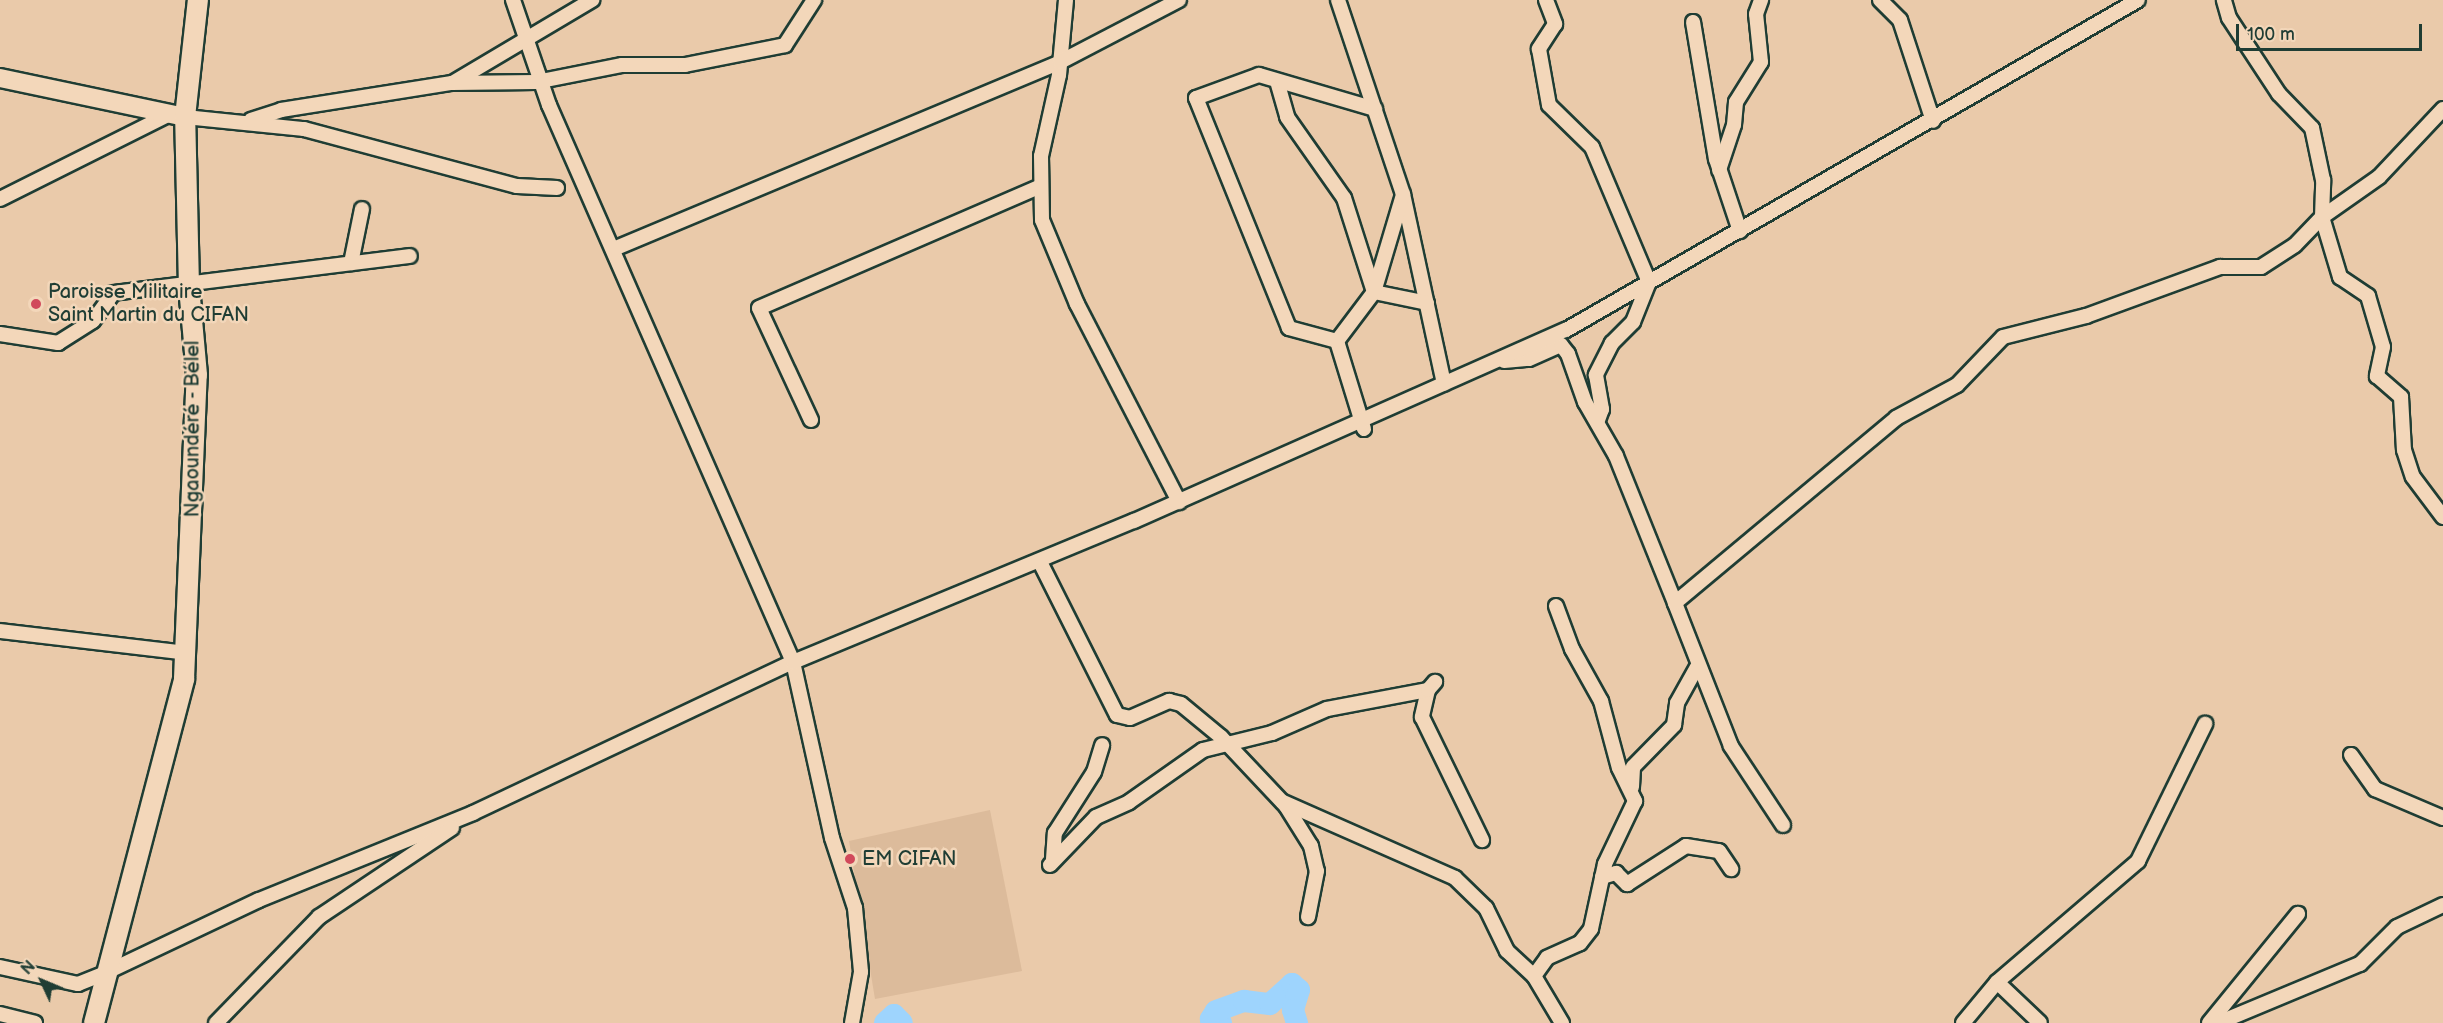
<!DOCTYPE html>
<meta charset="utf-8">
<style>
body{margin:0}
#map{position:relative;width:2443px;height:1023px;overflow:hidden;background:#eacaaa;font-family:"Balsamiq Sans",sans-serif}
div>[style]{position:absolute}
.built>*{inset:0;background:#dcbb9b}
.river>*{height:22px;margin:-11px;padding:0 11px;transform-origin:11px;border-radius:11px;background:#9ed4fd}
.roads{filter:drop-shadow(2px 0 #1f3d34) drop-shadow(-2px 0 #1f3d34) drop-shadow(0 2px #1f3d34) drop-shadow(0 -2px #1f3d34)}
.minor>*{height:14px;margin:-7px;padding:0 7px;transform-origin:7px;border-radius:7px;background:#f3d7ba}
.tertiary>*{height:18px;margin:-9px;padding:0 9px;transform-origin:9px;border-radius:9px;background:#f3d7ba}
.secondary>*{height:20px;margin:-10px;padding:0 10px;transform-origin:10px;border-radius:10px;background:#f3d7ba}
.dots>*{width:16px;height:16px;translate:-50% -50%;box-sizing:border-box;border:3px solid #f3d7ba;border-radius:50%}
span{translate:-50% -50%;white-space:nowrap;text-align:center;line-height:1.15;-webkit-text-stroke:5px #f3d7ba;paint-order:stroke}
.poi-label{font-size:20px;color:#1f3d34}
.left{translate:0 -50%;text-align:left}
.street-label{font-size:20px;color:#1f3d34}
.north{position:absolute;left:12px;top:951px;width:60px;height:60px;-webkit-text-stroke:4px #f3d7ba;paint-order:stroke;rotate:314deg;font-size:16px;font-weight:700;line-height:24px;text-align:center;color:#1f3d34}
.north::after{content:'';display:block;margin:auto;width:21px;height:27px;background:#1f3d34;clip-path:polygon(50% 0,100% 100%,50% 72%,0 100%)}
.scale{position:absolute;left:2236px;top:24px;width:186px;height:27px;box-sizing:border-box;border:3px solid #1f3d34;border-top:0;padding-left:8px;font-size:18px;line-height:21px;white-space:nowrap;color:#1f3d34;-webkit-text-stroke:4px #f3d7ba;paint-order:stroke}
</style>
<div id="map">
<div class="built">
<div style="clip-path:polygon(990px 810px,1022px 971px,875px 999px,849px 841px)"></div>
</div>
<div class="river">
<div style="left:885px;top:1023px;width:12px;rotate:-42deg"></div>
<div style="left:894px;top:1015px;width:11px;rotate:45deg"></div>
<div style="left:1221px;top:1023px;width:11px;rotate:-158deg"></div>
<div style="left:1211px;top:1019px;width:9px;rotate:-58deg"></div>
<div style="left:1216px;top:1011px;width:30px;rotate:-20deg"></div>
<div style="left:1244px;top:1001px;width:26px;rotate:7deg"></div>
<div style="left:1270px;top:1004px;width:30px;rotate:-42deg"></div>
<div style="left:1292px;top:984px;width:9px;rotate:41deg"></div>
<div style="left:1299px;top:990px;width:21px;rotate:107deg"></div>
<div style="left:1293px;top:1010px;width:14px;rotate:73deg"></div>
</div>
<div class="roads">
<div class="minor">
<div style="left:513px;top:0;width:111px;rotate:71.1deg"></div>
<div style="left:549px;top:105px;width:608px;rotate:66.34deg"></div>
<div style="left:793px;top:662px;width:180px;rotate:77.5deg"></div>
<div style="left:832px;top:838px;width:74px;rotate:71.8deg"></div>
<div style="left:855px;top:908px;width:64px;rotate:84.6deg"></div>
<div style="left:861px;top:972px;width:52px;rotate:100deg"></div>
<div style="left:1066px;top:0;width:75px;rotate:95.3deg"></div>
<div style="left:1059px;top:75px;width:83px;rotate:102.5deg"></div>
<div style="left:1041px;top:156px;width:64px;rotate:89.1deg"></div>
<div style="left:1042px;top:220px;width:91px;rotate:67.4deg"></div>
<div style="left:1077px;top:304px;width:223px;rotate:62.7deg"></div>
<div style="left:1338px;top:0;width:205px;rotate:71.5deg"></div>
<div style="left:1403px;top:194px;width:194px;rotate:77.8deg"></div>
<div style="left:1546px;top:0;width:26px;rotate:69deg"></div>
<div style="left:1555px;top:24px;width:30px;rotate:123deg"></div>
<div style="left:1539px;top:49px;width:57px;rotate:79.9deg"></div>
<div style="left:1549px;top:105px;width:60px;rotate:44.3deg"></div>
<div style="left:1592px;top:147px;width:147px;rotate:67.1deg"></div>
<div style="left:1649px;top:282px;width:43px;rotate:111.8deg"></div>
<div style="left:1633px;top:322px;width:30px;rotate:135deg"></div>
<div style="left:1612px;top:343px;width:36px;rotate:117deg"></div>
<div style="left:1596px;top:375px;width:35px;rotate:80deg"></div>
<div style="left:1602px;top:409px;width:12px;rotate:110deg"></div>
<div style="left:1880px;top:0;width:28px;rotate:45deg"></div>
<div style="left:1900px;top:20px;width:106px;rotate:71.9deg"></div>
<div style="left:1693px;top:22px;width:139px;rotate:80.5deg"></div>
<div style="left:1716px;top:159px;width:76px;rotate:71.6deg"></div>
<div style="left:1277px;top:81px;width:37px;rotate:74deg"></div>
<div style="left:1287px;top:117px;width:99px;rotate:54.9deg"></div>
<div style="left:1344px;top:198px;width:99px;rotate:72.3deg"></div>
<div style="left:1374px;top:292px;width:54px;rotate:11.7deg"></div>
<div style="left:454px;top:82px;width:161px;rotate:-30.7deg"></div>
<div style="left:2443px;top:109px;width:93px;rotate:133.3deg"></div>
<div style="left:2379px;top:177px;width:70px;rotate:144.9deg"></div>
<div style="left:2322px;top:217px;width:63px;rotate:73.3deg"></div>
<div style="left:2340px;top:277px;width:34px;rotate:34deg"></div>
<div style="left:2368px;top:296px;width:53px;rotate:73.6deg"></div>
<div style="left:2383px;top:347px;width:30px;rotate:102deg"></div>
<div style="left:2377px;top:376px;width:32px;rotate:41deg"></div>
<div style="left:2401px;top:397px;width:53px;rotate:86.8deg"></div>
<div style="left:2404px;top:450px;width:28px;rotate:72deg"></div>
<div style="left:2413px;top:477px;width:50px;rotate:53.1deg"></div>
<div style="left:185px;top:117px;width:120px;rotate:5.8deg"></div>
<div style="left:304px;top:129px;width:220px;rotate:15deg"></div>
<div style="left:517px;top:186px;width:40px;rotate:2.9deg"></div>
<div style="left:251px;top:120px;width:32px;rotate:-18deg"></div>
<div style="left:281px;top:110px;width:173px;rotate:-9deg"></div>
<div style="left:452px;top:83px;width:84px;rotate:-0.7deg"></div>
<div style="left:536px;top:82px;width:88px;rotate:-11.2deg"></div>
<div style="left:622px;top:65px;width:63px"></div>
<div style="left:685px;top:65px;width:102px;rotate:-11.3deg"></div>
<div style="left:785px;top:45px;width:54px;rotate:-57.2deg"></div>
<div style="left:1719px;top:170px;width:47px;rotate:-71.6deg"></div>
<div style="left:1734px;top:125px;width:23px;rotate:-85deg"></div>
<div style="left:1736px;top:102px;width:47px;rotate:-58deg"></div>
<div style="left:1761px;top:62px;width:48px;rotate:-95.9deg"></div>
<div style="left:1756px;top:14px;width:15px;rotate:-70deg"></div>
<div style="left:0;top:199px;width:186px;rotate:-26.6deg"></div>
<div style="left:616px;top:248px;width:481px;rotate:-22.7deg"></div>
<div style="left:1060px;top:62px;width:134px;rotate:-27.5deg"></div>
<div style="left:351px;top:263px;width:55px;rotate:-78.5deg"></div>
<div style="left:0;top:334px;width:59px;rotate:8.8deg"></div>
<div style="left:58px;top:343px;width:41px;rotate:-32.2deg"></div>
<div style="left:93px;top:321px;width:34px;rotate:-54deg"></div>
<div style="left:113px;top:293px;width:299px;rotate:-7.1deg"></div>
<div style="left:1337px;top:341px;width:61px;rotate:-52.9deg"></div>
<div style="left:1374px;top:292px;width:101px;rotate:-73.4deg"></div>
<div style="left:1504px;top:361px;width:25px;rotate:-5deg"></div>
<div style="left:1529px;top:359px;width:35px;rotate:-24deg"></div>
<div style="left:1561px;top:345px;width:11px;rotate:52deg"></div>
<div style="left:1568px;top:354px;width:51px;rotate:70.5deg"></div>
<div style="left:1585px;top:402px;width:62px;rotate:60.1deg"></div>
<div style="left:1616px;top:456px;width:158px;rotate:68.1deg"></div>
<div style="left:811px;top:420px;width:123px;rotate:-114.9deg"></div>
<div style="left:759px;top:308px;width:307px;rotate:-23.4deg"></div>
<div style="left:1364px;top:429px;width:92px;rotate:-107.1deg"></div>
<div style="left:1337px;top:341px;width:50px;rotate:-164.8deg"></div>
<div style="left:1289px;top:328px;width:248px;rotate:-112deg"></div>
<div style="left:1196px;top:98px;width:67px;rotate:-20.1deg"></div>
<div style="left:1259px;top:75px;width:121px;rotate:16.3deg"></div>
<div style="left:1040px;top:562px;width:171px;rotate:63.3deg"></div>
<div style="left:1117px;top:715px;width:13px;rotate:13deg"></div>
<div style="left:1130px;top:718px;width:43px;rotate:-23.6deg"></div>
<div style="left:1169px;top:701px;width:12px;rotate:14deg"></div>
<div style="left:1181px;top:704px;width:52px;rotate:39.5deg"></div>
<div style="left:1221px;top:737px;width:95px;rotate:46.7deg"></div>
<div style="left:1286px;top:806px;width:47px;rotate:58deg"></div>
<div style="left:1311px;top:846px;width:26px;rotate:77deg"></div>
<div style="left:1317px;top:871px;width:47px;rotate:101.1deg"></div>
<div style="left:1556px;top:606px;width:46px;rotate:69.6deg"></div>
<div style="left:1572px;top:649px;width:60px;rotate:60.9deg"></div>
<div style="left:1601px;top:701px;width:69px;rotate:75deg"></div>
<div style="left:1619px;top:768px;width:37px;rotate:64deg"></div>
<div style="left:1635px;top:801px;width:70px;rotate:115.5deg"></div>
<div style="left:1605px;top:864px;width:66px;rotate:102.2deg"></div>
<div style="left:1591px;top:929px;width:18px;rotate:128deg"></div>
<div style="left:1580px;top:943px;width:36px;rotate:156deg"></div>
<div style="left:1547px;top:958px;width:22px;rotate:126deg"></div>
<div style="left:1534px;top:976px;width:55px;rotate:59.2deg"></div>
<div style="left:0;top:631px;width:187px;rotate:6.7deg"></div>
<div style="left:1428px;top:690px;width:28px;rotate:103deg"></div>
<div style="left:1422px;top:717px;width:137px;rotate:64deg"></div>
<div style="left:2351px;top:755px;width:42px;rotate:54.8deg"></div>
<div style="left:2375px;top:789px;width:74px;rotate:23.1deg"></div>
<div style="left:1632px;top:787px;width:20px;rotate:-87deg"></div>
<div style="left:1633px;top:767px;width:59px;rotate:-45.7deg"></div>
<div style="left:1674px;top:725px;width:22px;rotate:-82deg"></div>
<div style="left:1677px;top:703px;width:41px;rotate:-60.9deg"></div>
<div style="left:1283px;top:802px;width:188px;rotate:23.8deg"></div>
<div style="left:1455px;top:878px;width:43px;rotate:44.1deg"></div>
<div style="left:1486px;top:908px;width:48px;rotate:64deg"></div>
<div style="left:1507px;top:951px;width:37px;rotate:43deg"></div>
<div style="left:1783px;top:825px;width:95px;rotate:-123.4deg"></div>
<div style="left:1731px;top:746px;width:154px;rotate:-111.4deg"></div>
<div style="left:1675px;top:603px;width:288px;rotate:-39.9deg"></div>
<div style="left:1896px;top:418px;width:69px;rotate:-28.4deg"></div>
<div style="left:1957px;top:385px;width:66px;rotate:-46.2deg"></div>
<div style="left:2003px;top:337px;width:86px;rotate:-14.2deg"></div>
<div style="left:2086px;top:316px;width:143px;rotate:-20.1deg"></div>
<div style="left:2220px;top:267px;width:41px"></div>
<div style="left:2261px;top:267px;width:40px;rotate:-32.9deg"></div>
<div style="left:2295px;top:245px;width:39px;rotate:-46deg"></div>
<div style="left:2322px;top:217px;width:37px;rotate:-88deg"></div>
<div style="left:2323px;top:180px;width:53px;rotate:-101.9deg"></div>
<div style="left:2312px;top:128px;width:47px;rotate:-134.1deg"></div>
<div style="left:2279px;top:94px;width:91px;rotate:-123.3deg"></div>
<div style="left:2229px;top:18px;width:19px;rotate:-106deg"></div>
<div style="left:1053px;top:859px;width:26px;rotate:-86deg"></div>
<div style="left:1055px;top:833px;width:72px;rotate:-57.4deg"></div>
<div style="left:1094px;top:772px;width:28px;rotate:-73deg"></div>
<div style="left:1050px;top:865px;width:66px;rotate:-46.2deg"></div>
<div style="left:1096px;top:817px;width:36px;rotate:-24deg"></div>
<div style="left:1129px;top:802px;width:90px;rotate:-35.1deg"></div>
<div style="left:1203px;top:750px;width:71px;rotate:-13.8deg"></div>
<div style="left:1272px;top:733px;width:60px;rotate:-23.6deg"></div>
<div style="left:1327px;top:709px;width:103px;rotate:-10.7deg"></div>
<div style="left:1428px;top:690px;width:11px;rotate:-49deg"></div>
<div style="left:1602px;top:877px;width:15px;rotate:-16deg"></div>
<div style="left:1616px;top:873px;width:16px;rotate:45deg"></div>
<div style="left:1627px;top:884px;width:70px;rotate:-32.8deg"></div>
<div style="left:1686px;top:846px;width:33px;rotate:9deg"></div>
<div style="left:1719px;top:851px;width:22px;rotate:56deg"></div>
<div style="left:0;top:967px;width:80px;rotate:12.3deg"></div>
<div style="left:78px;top:984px;width:29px;rotate:-22deg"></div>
<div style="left:105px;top:973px;width:170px;rotate:-25.4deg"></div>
<div style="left:259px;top:900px;width:231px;rotate:-22.1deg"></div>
<div style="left:473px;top:813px;width:354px;rotate:-25.3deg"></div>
<div style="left:793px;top:662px;width:369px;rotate:-22.5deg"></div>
<div style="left:1134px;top:521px;width:472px;rotate:-23.9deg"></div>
<div style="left:1566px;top:330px;width:660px;rotate:-29.98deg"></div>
<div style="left:1997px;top:982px;width:59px;rotate:43.6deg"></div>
<div style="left:0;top:1014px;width:36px;rotate:14deg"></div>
<div style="left:216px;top:1023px;width:148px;rotate:-45.8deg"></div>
<div style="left:319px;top:917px;width:160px;rotate:-33.8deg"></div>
<div style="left:1963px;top:1023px;width:53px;rotate:-50.3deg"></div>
<div style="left:1997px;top:982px;width:186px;rotate:-40.6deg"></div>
<div style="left:2138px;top:861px;width:153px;rotate:-63.9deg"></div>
<div style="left:2209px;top:1023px;width:141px;rotate:-50.8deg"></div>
<div style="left:2218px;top:1023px;width:154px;rotate:-22.6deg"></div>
<div style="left:2360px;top:964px;width:52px;rotate:-45deg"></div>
<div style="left:2397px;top:927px;width:51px;rotate:-25.6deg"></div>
</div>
<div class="tertiary">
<div style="left:0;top:78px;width:189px;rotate:11.9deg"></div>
</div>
<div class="secondary">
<div style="left:94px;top:1023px;width:356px;rotate:-75.3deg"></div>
<div style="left:184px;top:679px;width:304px;rotate:-87.6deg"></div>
<div style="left:197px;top:375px;width:88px;rotate:-95.2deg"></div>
<div style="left:189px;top:287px;width:170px;rotate:-91.3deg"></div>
<div style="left:185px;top:117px;width:118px;rotate:-83.7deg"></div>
</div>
</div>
<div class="dots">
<div style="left:36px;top:304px;background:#d1495b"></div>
<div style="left:850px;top:859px;background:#d1495b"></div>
</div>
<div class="poi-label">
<span class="left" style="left:48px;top:304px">Paroisse Militaire<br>Saint Martin du CIFAN</span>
<span class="left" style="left:862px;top:859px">EM CIFAN</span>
</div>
<div class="street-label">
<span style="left:193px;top:429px;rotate:-90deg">Ngaoundéré - Bélel</span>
</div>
<div class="north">N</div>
<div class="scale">100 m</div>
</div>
